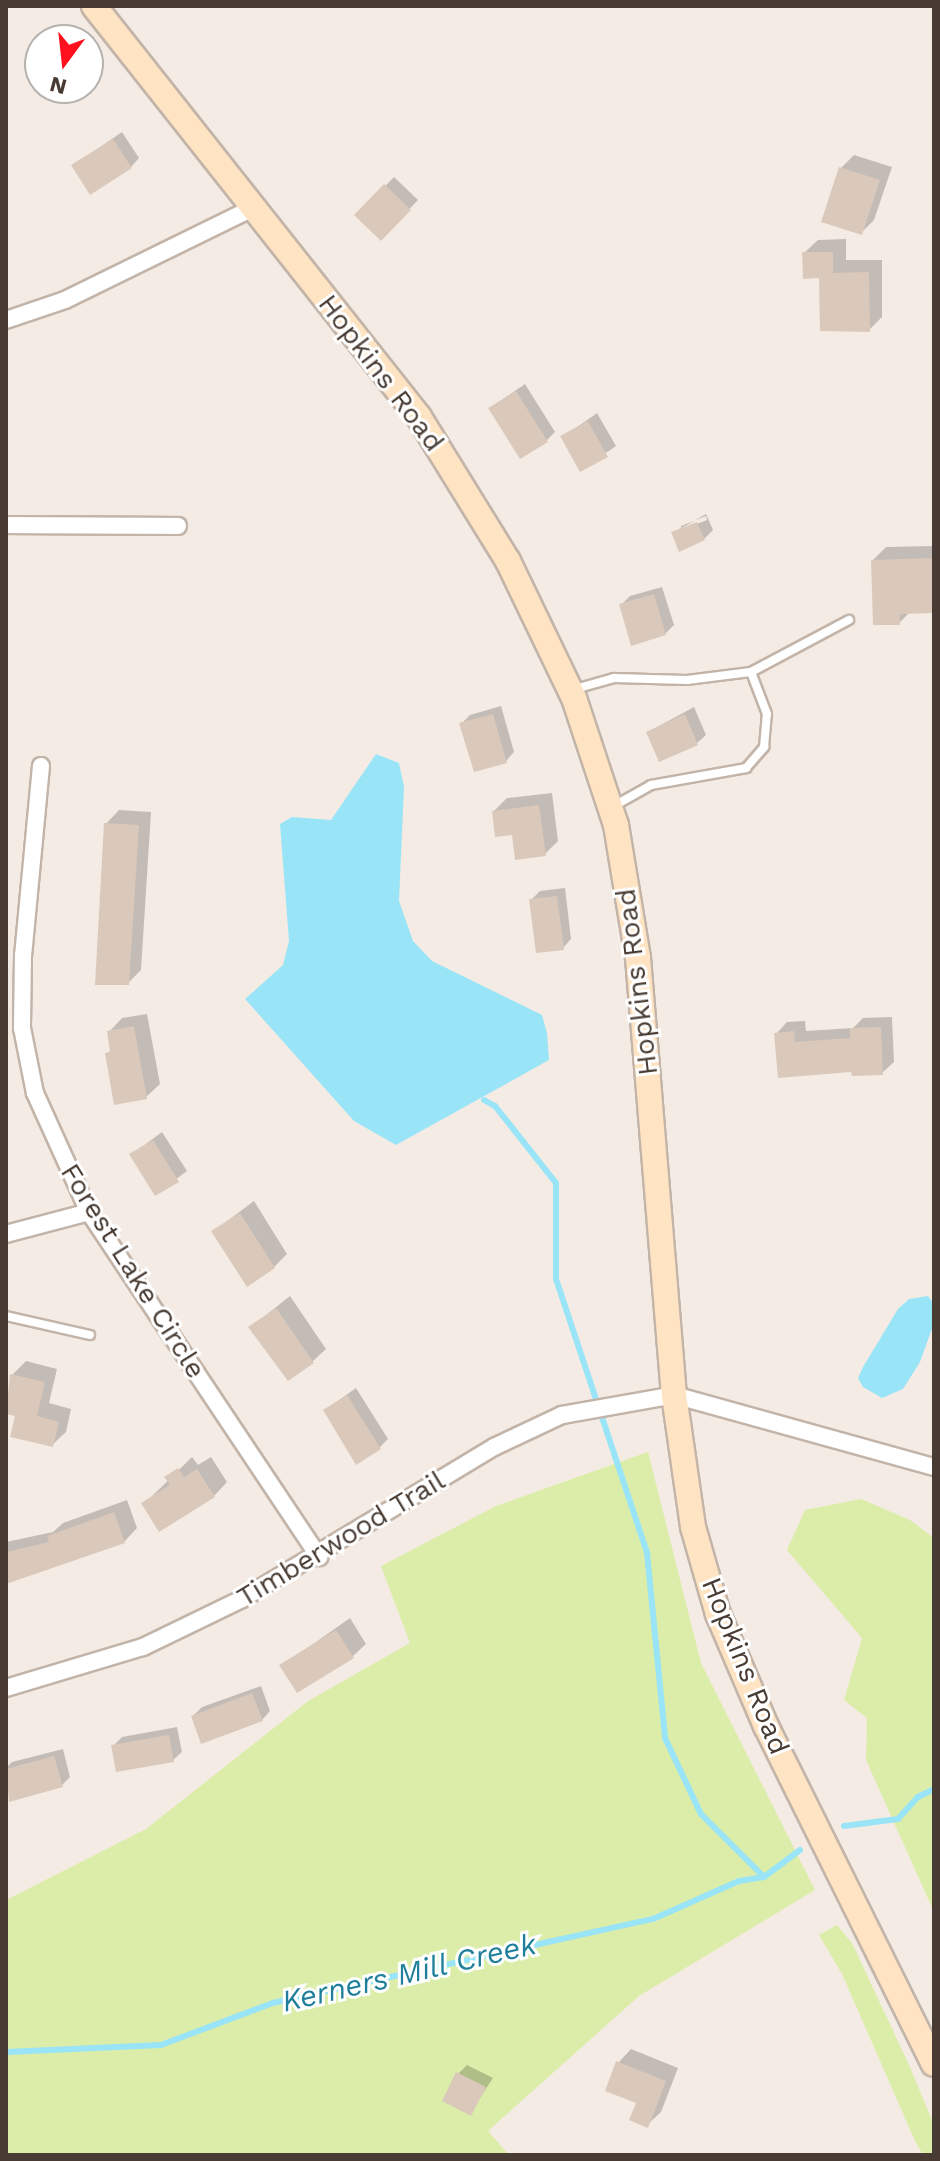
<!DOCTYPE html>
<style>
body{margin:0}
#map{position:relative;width:940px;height:2161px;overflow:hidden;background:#f4ece4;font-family:"Work Sans",sans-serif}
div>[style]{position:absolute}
.green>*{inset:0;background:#dbeda8}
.water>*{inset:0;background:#9ae4f7}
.shadow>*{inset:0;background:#0003}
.stream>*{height:6px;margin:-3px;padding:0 3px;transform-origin:3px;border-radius:3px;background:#9ae4f7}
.building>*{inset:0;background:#dac8bb}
.roads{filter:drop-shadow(2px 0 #c3b4a9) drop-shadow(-2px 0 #c3b4a9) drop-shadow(0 2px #c3b4a9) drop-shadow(0 -2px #c3b4a9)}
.service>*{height:8px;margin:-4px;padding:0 4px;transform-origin:4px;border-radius:4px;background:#fff}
.minor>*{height:16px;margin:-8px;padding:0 8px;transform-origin:8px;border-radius:8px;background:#fff}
.secondary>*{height:24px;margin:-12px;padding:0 12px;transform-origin:12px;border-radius:12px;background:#ffe4c3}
span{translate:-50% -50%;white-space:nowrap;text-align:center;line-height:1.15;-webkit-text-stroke:6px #fff;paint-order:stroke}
.street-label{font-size:28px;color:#473b33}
.water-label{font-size:30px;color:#1f7f9b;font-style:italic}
.frame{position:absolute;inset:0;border:8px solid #473b33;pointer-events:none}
.north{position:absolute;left:24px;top:24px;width:80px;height:80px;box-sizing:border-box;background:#fff;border:2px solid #b5b1ad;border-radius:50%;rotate:195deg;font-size:22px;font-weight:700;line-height:32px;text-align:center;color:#473b33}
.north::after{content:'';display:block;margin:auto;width:28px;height:36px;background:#ff101c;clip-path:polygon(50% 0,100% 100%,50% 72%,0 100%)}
</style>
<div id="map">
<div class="green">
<div style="clip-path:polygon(648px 1452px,701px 1663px,815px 1890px,639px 1996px,488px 2131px,509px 2155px,6px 2155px,6px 1900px,146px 1829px,308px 1701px,410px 1643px,381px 1566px,496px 1506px)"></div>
<div style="clip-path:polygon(861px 1499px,910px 1520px,934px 1538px,934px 1912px,866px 1760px,867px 1718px,844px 1700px,862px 1638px,787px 1550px,805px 1510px)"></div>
<div style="clip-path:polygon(837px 1925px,852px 1943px,910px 2067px,934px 2125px,934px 2155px,923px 2155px,915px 2141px,842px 1974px,819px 1935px)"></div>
</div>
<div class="water">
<div style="clip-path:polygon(376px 754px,399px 763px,404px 787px,399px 901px,413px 941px,432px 961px,542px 1015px,547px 1033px,549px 1060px,396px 1145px,354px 1121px,245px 999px,283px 965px,289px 941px,280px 824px,292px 817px,331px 820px)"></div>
<div style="clip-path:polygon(928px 1296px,934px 1304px,934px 1323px,920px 1362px,903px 1389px,882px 1398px,863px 1387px,858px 1378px,863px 1367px,898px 1309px,909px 1299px)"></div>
</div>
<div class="shadow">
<div style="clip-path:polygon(122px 132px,139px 158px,131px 167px,74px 165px)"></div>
<div style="clip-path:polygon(854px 155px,892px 167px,874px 220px,861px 233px,841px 168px)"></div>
<div style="clip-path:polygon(394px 177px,418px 200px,381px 239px,357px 215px)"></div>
<div style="clip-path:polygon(846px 239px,846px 260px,882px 260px,882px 317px,869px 330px,804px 253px,818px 240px)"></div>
<div style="clip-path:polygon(525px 384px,555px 432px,547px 440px,490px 408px)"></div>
<div style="clip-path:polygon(597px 413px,616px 446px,581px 470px,563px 437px)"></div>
<div style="clip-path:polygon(evenodd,706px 514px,713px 530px,704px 539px,673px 533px,706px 514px,706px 516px,707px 520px,681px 530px,681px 526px,706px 516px)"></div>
<div style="clip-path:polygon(934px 546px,934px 611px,911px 611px,899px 623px,873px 560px,886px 547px)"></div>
<div style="clip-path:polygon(662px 587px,674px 625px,665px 634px,621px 605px,630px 596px)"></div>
<div style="clip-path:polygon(501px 706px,514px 752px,506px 761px,461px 724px,470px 715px)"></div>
<div style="clip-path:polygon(694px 707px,706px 735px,697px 743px,648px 732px)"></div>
<div style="clip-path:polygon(552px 793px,558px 841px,545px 854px,494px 811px,507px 798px)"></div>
<div style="clip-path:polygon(119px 810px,151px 812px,141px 970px,128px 983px,106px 824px)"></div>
<div style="clip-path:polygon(565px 888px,571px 939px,563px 948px,531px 900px,540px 891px)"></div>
<div style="clip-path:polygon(147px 1014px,160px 1084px,146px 1097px,107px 1054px,112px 1049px,109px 1032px,122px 1018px)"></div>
<div style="clip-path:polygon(892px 1017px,894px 1062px,882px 1073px,853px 1070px,776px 1034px,787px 1022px,805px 1021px,806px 1031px,853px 1028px,863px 1018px)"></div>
<div style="clip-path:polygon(162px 1132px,187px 1171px,156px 1194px,131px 1155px)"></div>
<div style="clip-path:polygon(254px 1201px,287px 1254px,274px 1267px,214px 1231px)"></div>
<div style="clip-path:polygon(290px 1296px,326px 1349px,312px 1362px,251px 1327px)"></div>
<div style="clip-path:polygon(26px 1361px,57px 1369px,49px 1403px,71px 1409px,66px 1432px,52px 1445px,18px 1415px,6px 1412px,12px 1375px)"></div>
<div style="clip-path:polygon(356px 1388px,388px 1439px,379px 1448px,325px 1410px)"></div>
<div style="clip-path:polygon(192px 1457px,198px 1465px,211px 1457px,227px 1482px,214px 1496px,144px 1504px)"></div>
<div style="clip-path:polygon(127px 1500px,137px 1528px,124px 1542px,6px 1582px,6px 1542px,53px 1532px,63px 1523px)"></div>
<div style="clip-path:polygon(350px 1618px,366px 1644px,352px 1657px,282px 1666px)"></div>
<div style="clip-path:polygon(261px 1686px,270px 1711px,262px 1720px,193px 1716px,202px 1707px)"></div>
<div style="clip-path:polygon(177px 1727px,182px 1752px,173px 1760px,113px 1746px,122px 1737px)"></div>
<div style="clip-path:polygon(63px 1749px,70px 1777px,62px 1785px,11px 1799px,6px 1768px,12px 1762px)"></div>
<div style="clip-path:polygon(631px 2049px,678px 2068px,661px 2112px,647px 2125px,618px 2063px)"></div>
<div style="clip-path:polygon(467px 2065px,493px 2078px,470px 2113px,458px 2074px)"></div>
</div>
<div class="stream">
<div style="left:484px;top:1100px;width:13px;rotate:29deg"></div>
<div style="left:495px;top:1106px;width:98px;rotate:51.6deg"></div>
<div style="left:556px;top:1183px;width:96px;rotate:90deg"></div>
<div style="left:556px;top:1279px;width:289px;rotate:71.6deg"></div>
<div style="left:647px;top:1553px;width:186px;rotate:84.4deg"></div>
<div style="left:665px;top:1738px;width:84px;rotate:64.7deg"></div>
<div style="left:701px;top:1814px;width:89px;rotate:45deg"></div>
<div style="left:844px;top:1826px;width:54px;rotate:-7.4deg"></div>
<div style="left:898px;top:1819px;width:30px;rotate:-48deg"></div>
<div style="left:918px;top:1797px;width:18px;rotate:-27deg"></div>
<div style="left:6px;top:2052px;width:155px;rotate:-2.6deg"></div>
<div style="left:161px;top:2045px;width:120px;rotate:-20.6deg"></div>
<div style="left:273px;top:2003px;width:389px;rotate:-12.5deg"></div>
<div style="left:653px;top:1919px;width:94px;rotate:-23.8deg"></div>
<div style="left:739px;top:1881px;width:25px;rotate:-9deg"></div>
<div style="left:764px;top:1877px;width:45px;rotate:-36.9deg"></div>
</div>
<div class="building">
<div style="clip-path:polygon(113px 139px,132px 168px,90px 195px,71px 165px)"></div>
<div style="clip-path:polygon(839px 167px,880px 180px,862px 235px,821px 222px)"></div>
<div style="clip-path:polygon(384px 184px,411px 210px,381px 241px,354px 215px)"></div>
<div style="clip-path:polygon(802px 252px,833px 252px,833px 273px,869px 272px,870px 332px,820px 331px,819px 278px,803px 279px)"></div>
<div style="clip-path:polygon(516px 391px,548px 442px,520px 459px,488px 408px)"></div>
<div style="clip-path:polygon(588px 421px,608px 457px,580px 472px,560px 436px)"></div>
<div style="clip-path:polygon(697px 522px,705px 540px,679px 552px,671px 532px)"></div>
<div style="clip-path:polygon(934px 558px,934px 613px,900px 614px,900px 625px,873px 625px,871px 560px)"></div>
<div style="clip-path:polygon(654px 594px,666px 635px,631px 646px,619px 604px)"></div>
<div style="clip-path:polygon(493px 714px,507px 763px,474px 772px,459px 723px)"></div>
<div style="clip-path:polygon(685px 714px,698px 745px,659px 762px,646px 732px)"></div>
<div style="clip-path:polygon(539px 805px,546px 856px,515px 860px,512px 835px,495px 837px,492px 811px)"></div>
<div style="clip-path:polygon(104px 823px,139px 825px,129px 985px,95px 985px)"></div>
<div style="clip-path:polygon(557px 896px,564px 950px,536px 953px,529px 899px)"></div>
<div style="clip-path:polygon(134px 1026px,147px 1099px,114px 1105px,105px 1053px,110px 1052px,107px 1031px)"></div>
<div style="clip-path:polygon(881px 1027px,883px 1075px,852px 1076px,851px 1072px,778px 1078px,774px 1033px,794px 1031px,795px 1042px,850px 1038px,850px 1028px)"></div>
<div style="clip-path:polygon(153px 1140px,179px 1182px,155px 1196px,129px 1154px)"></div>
<div style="clip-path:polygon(240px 1213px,275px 1268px,247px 1287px,211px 1231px)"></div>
<div style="clip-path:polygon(276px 1308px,314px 1363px,288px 1381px,248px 1327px)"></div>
<div style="clip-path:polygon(10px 1374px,45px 1382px,37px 1416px,59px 1422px,53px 1447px,10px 1437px,15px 1416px,6px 1414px)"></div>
<div style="clip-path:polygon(347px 1395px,381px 1449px,356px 1465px,323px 1410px)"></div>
<div style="clip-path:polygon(178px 1468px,184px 1477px,197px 1469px,215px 1497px,159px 1532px,141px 1503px,170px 1485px,164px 1477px)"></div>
<div style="clip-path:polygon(114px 1512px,125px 1543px,6px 1584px,6px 1552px,49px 1542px,47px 1536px)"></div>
<div style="clip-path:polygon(336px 1630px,354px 1658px,297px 1693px,279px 1665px)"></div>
<div style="clip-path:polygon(252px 1693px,263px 1721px,201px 1744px,191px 1716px)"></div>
<div style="clip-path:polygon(169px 1735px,174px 1762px,116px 1772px,111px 1745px)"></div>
<div style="clip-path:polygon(54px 1756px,63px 1787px,9px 1802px,6px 1769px)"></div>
<div style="clip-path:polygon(616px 2061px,666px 2081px,648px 2128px,629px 2120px,636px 2103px,605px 2091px)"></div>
<div style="clip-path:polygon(456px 2072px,486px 2087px,471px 2116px,442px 2101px)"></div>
</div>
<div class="roads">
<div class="service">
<div style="left:575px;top:689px;width:41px;rotate:-15.8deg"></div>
<div style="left:614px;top:678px;width:73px;rotate:1.6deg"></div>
<div style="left:687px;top:680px;width:64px;rotate:-7.1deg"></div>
<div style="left:751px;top:672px;width:111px;rotate:-28deg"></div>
<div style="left:612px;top:807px;width:45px;rotate:-29.4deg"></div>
<div style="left:651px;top:785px;width:97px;rotate:-10.1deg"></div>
<div style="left:746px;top:768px;width:28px;rotate:-49deg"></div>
<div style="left:764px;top:747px;width:33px;rotate:-85deg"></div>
<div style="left:767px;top:714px;width:45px;rotate:-110.9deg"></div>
<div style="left:6px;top:1316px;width:86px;rotate:12.7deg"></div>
</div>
<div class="minor">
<div style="left:6px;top:320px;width:62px;rotate:-18.7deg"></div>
<div style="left:65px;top:300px;width:209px;rotate:-26.1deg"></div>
<div style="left:6px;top:525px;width:172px;rotate:0.3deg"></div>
<div style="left:41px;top:766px;width:190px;rotate:95.4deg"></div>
<div style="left:23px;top:955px;width:73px;rotate:90.8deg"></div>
<div style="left:22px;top:1028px;width:66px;rotate:78.7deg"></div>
<div style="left:35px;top:1093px;width:131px;rotate:65.6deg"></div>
<div style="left:89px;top:1212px;width:415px;rotate:56.3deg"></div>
<div style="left:6px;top:1234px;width:86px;rotate:-14.8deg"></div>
<div style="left:6px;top:1688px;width:143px;rotate:-16.7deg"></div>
<div style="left:143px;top:1647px;width:110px;rotate:-25.9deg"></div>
<div style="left:242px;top:1599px;width:294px;rotate:-31.1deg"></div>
<div style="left:494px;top:1447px;width:75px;rotate:-25.2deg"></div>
<div style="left:562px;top:1415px;width:114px;rotate:-10.1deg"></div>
<div style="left:674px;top:1395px;width:270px;rotate:15.5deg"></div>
</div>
<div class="secondary">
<div style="left:94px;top:6px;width:524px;rotate:51.66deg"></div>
<div style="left:419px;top:417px;width:169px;rotate:58.3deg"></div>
<div style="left:508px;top:561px;width:152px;rotate:64.3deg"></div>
<div style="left:574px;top:698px;width:134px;rotate:71.7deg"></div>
<div style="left:616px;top:825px;width:135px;rotate:80.6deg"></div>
<div style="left:638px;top:958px;width:438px;rotate:85.3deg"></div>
<div style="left:674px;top:1395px;width:133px;rotate:81.8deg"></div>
<div style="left:693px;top:1527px;width:91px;rotate:74deg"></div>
<div style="left:718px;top:1614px;width:122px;rotate:66.8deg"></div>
<div style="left:766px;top:1726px;width:377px;rotate:63.6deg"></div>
</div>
</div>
<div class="street-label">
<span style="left:381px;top:373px;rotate:53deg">Hopkins Road</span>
<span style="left:637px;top:982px;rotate:-97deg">Hopkins Road</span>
<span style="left:133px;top:1271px;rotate:58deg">Forest Lake Circle</span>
<span style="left:341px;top:1539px;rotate:-31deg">Timberwood Trail</span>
<span style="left:745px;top:1666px;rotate:68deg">Hopkins Road</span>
</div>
<div class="water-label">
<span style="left:409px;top:1973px;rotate:-13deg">Kerners Mill Creek</span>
</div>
<div class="frame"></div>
<div class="north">N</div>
</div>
